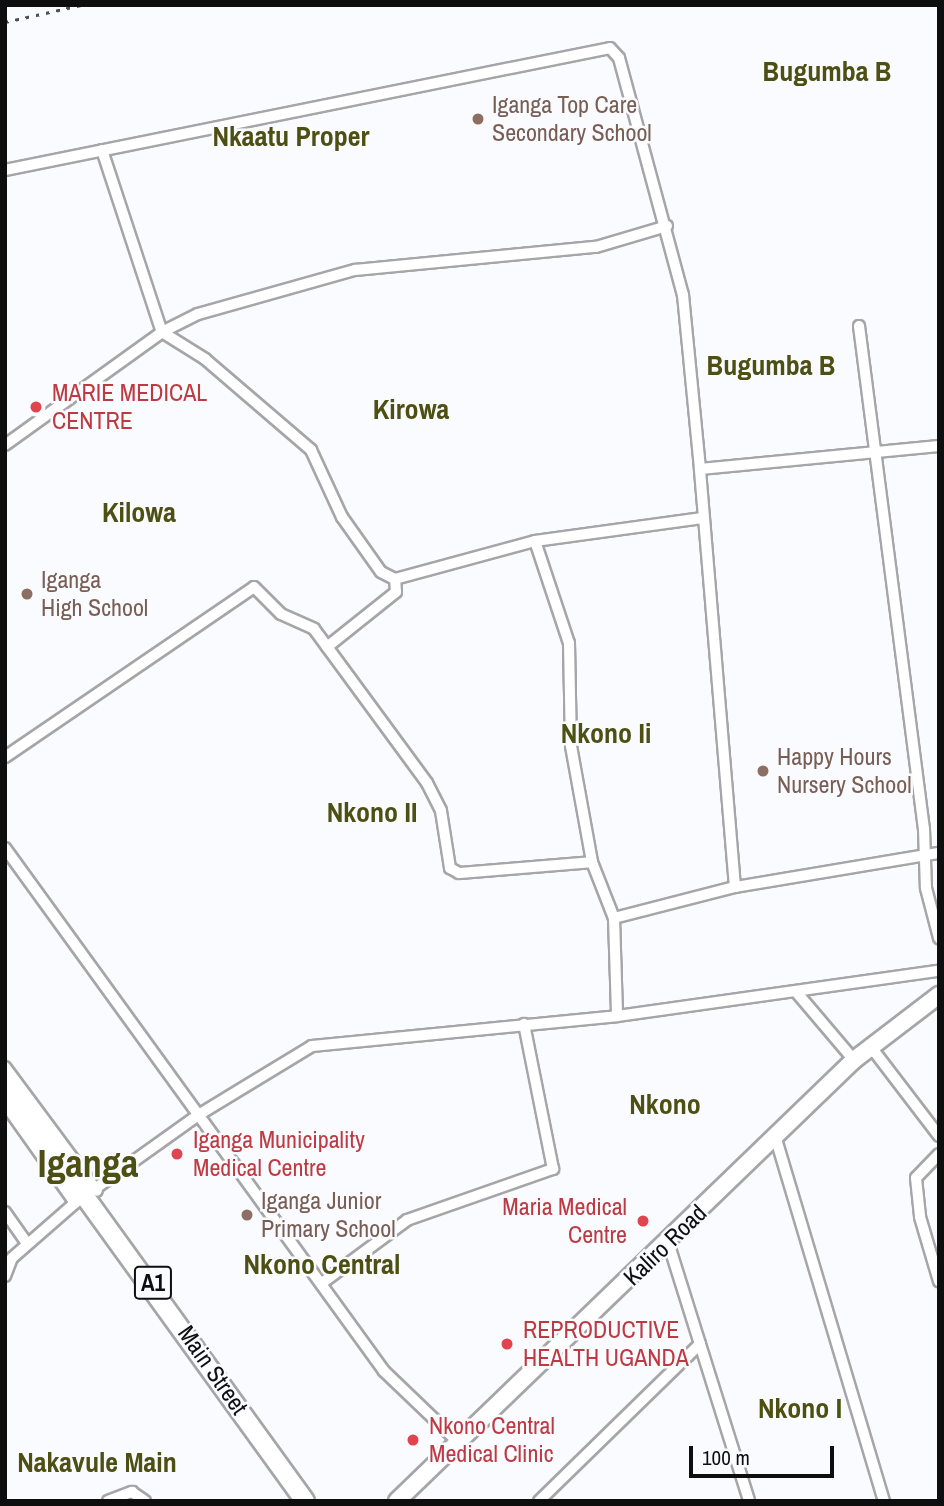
<!DOCTYPE html>
<style>
body{margin:0}
#map{position:relative;width:944px;height:1506px;overflow:hidden;background:#fafbfe;font-family:"Archivo Narrow",sans-serif}
div>[style]{position:absolute}
.roads{filter:drop-shadow(2px 0 #a6a6a9) drop-shadow(-2px 0 #a6a6a9) drop-shadow(0 2px #a6a6a9) drop-shadow(0 -2px #a6a6a9)}
.minor>*{height:10px;margin:-5px;padding:0 5px;transform-origin:5px;border-radius:5px;background:#fff}
.secondary>*{height:16px;margin:-8px;padding:0 8px;transform-origin:8px;border-radius:8px;background:#fff}
.primary>*{height:18px;margin:-9px;padding:0 9px;transform-origin:9px;border-radius:9px;background:#fff}
.rail>*{height:2.5px;margin-top:-1.25px;transform-origin:0;background:repeating-linear-gradient(90deg,#505051 0 3.5px,transparent 0 10.5px)}
.dots>*{width:19px;height:19px;translate:-50% -50%;box-sizing:border-box;border:4px solid #fafbfe;border-radius:50%}
span{translate:-50% -50%;white-space:nowrap;text-align:center;line-height:1.15;-webkit-text-stroke:5px #fafbfe;paint-order:stroke}
.shield-label span{padding:2px 5px;background:#fafbfe;border:2px solid;border-radius:5px;-webkit-text-stroke-width:0}
.shield-label{font-size:23px;color:#0e0e0f;font-weight:700}
.education-label{font-size:24px;color:#785e54}
.left{translate:0 -50%;text-align:left}
.health-label{font-size:24px;color:#be3a42}
.right{translate:-100% -50%;text-align:right}
.street-label{font-size:24px;color:#0e0e0f}
.quarter-label{font-size:28px;color:#4d4f13;font-weight:700}
.town-label{font-size:38px;color:#4d4f13;font-weight:700}
.frame{position:absolute;inset:0;border:7px solid #0e0e0f;pointer-events:none}
.scale{position:absolute;left:689px;top:1446px;width:145px;height:32px;box-sizing:border-box;border:4px solid #0e0e0f;border-top:0;padding-left:9px;font-size:21px;line-height:24px;white-space:nowrap;color:#0e0e0f;-webkit-text-stroke:5px #fafbfe;paint-order:stroke}
</style>
<div id="map">
<div class="roads">
<div class="minor">
<div style="left:102px;top:150px;width:192px;rotate:71.8deg"></div>
<div style="left:162px;top:332px;width:51px;rotate:32.1deg"></div>
<div style="left:205px;top:359px;width:140px;rotate:40.6deg"></div>
<div style="left:311px;top:450px;width:74px;rotate:65.2deg"></div>
<div style="left:342px;top:517px;width:67px;rotate:54.7deg"></div>
<div style="left:381px;top:572px;width:16px;rotate:27deg"></div>
<div style="left:395px;top:579px;width:145px;rotate:-15.2deg"></div>
<div style="left:535px;top:541px;width:169px;rotate:-7.8deg"></div>
<div style="left:5px;top:170px;width:617px;rotate:-11.4deg"></div>
<div style="left:610px;top:48px;width:13px;rotate:48deg"></div>
<div style="left:619px;top:58px;width:245px;rotate:74.9deg"></div>
<div style="left:683px;top:295px;width:175px;rotate:84.4deg"></div>
<div style="left:859px;top:326px;width:507px;rotate:82.64deg"></div>
<div style="left:924px;top:829px;width:59px;rotate:88.1deg"></div>
<div style="left:926px;top:888px;width:52px;rotate:75.4deg"></div>
<div style="left:5px;top:445px;width:193px;rotate:-35.7deg"></div>
<div style="left:162px;top:332px;width:40px;rotate:-26.6deg"></div>
<div style="left:198px;top:314px;width:163px;rotate:-15.7deg"></div>
<div style="left:355px;top:270px;width:242px;rotate:-5.5deg"></div>
<div style="left:596px;top:247px;width:74px;rotate:-16.5deg"></div>
<div style="left:535px;top:541px;width:108px;rotate:71.6deg"></div>
<div style="left:569px;top:643px;width:103px;rotate:88.9deg"></div>
<div style="left:571px;top:746px;width:118px;rotate:79.7deg"></div>
<div style="left:592px;top:862px;width:60px;rotate:68.6deg"></div>
<div style="left:614px;top:918px;width:98px;rotate:88.2deg"></div>
<div style="left:327px;top:647px;width:88px;rotate:-38.6deg"></div>
<div style="left:396px;top:592px;width:13px;rotate:-94deg"></div>
<div style="left:5px;top:757px;width:301px;rotate:-34.3deg"></div>
<div style="left:254px;top:587px;width:38px;rotate:45deg"></div>
<div style="left:281px;top:614px;width:36px;rotate:24deg"></div>
<div style="left:314px;top:629px;width:191px;rotate:53.7deg"></div>
<div style="left:427px;top:783px;width:31px;rotate:63deg"></div>
<div style="left:441px;top:811px;width:58px;rotate:81deg"></div>
<div style="left:450px;top:868px;width:10px;rotate:29deg"></div>
<div style="left:459px;top:873px;width:133px;rotate:-4.7deg"></div>
<div style="left:5px;top:848px;width:646px;rotate:54.07deg"></div>
<div style="left:384px;top:1371px;width:103px;rotate:43.8deg"></div>
<div style="left:735px;top:887px;width:419px;rotate:-94.8deg"></div>
<div style="left:700px;top:469px;width:240px;rotate:-5.5deg"></div>
<div style="left:614px;top:918px;width:125px;rotate:-14.4deg"></div>
<div style="left:735px;top:887px;width:207px;rotate:-9.5deg"></div>
<div style="left:798px;top:994px;width:87px;rotate:49.7deg"></div>
<div style="left:871px;top:1047px;width:112px;rotate:52.6deg"></div>
<div style="left:5px;top:1067px;width:154px;rotate:53.4deg"></div>
<div style="left:5px;top:1104px;width:121px;rotate:54.7deg"></div>
<div style="left:776px;top:1139px;width:378px;rotate:73.4deg"></div>
<div style="left:939px;top:1154px;width:33px;rotate:134deg"></div>
<div style="left:916px;top:1178px;width:39px;rotate:84deg"></div>
<div style="left:920px;top:1217px;width:67px;rotate:73.5deg"></div>
<div style="left:5px;top:1212px;width:39px;rotate:55deg"></div>
<div style="left:668px;top:1242px;width:271px;rotate:72.6deg"></div>
<div style="left:5px;top:1276px;width:19px;rotate:-69deg"></div>
<div style="left:12px;top:1258px;width:84px;rotate:-41.1deg"></div>
<div style="left:75px;top:1203px;width:153px;rotate:-35.5deg"></div>
<div style="left:200px;top:1114px;width:131px;rotate:-31.3deg"></div>
<div style="left:312px;top:1046px;width:306px;rotate:-5.6deg"></div>
<div style="left:617px;top:1016px;width:325px;rotate:-8deg"></div>
<div style="left:322px;top:1283px;width:106px;rotate:-36.5deg"></div>
<div style="left:407px;top:1220px;width:155px;rotate:-19.3deg"></div>
<div style="left:553px;top:1169px;width:148px;rotate:-101.3deg"></div>
<div style="left:108px;top:1501px;width:26px;rotate:-21deg"></div>
<div style="left:132px;top:1492px;width:16px;rotate:35deg"></div>
<div style="left:539px;top:1501px;width:225px;rotate:-44.3deg"></div>
</div>
<div class="secondary">
<div style="left:397px;top:1501px;width:635px;rotate:-43.98deg"></div>
<div style="left:854px;top:1060px;width:107px;rotate:-37.4deg"></div>
</div>
<div class="primary">
<div style="left:5px;top:1086px;width:512px;rotate:54.14deg"></div>
</div>
</div>
<div class="rail">
<div style="left:5px;top:22px;width:78px;rotate:-12.6deg"></div>
</div>
<div class="dots">
<div style="left:478px;top:119px;background:#8d6e63"></div>
<div style="left:36px;top:407px;background:#e0444e"></div>
<div style="left:27px;top:594px;background:#8d6e63"></div>
<div style="left:763px;top:771px;background:#8d6e63"></div>
<div style="left:177px;top:1154px;background:#e0444e"></div>
<div style="left:247px;top:1215px;background:#8d6e63"></div>
<div style="left:643px;top:1221px;background:#e0444e"></div>
<div style="left:507px;top:1344px;background:#e0444e"></div>
<div style="left:413px;top:1440px;background:#e0444e"></div>
</div>
<div class="shield-label">
<span style="left:153px;top:1283px">A1</span>
</div>
<div class="education-label">
<span class="left" style="left:492px;top:119px">Iganga Top Care<br>Secondary School</span>
<span class="left" style="left:41px;top:594px">Iganga<br>High School</span>
<span class="left" style="left:777px;top:771px">Happy Hours<br>Nursery School</span>
<span class="left" style="left:261px;top:1215px">Iganga Junior<br>Primary School</span>
</div>
<div class="health-label">
<span class="left" style="left:52px;top:407px">MARIE MEDICAL<br>CENTRE</span>
<span class="left" style="left:193px;top:1154px">Iganga Municipality<br>Medical Centre</span>
<span class="right" style="left:627px;top:1221px">Maria Medical<br>Centre</span>
<span class="left" style="left:523px;top:1344px">REPRODUCTIVE<br>HEALTH UGANDA</span>
<span class="left" style="left:429px;top:1440px">Nkono Central<br>Medical Clinic</span>
</div>
<div class="street-label">
<span style="left:665px;top:1245px;rotate:-44deg">Kaliro Road</span>
<span style="left:213px;top:1370px;rotate:55deg">Main Street</span>
</div>
<div class="quarter-label">
<span style="left:827px;top:71px">Bugumba B</span>
<span style="left:291px;top:136px">Nkaatu Proper</span>
<span style="left:771px;top:365px">Bugumba B</span>
<span style="left:411px;top:409px">Kirowa</span>
<span style="left:139px;top:512px">Kilowa</span>
<span style="left:606px;top:733px">Nkono Ii</span>
<span style="left:372px;top:812px">Nkono II</span>
<span style="left:665px;top:1104px">Nkono</span>
<span style="left:322px;top:1264px">Nkono Central</span>
<span style="left:800px;top:1408px">Nkono I</span>
<span style="left:97px;top:1462px">Nakavule Main</span>
</div>
<div class="town-label">
<span style="left:88px;top:1164px">Iganga</span>
</div>
<div class="frame"></div>
<div class="scale">100 m</div>
</div>
